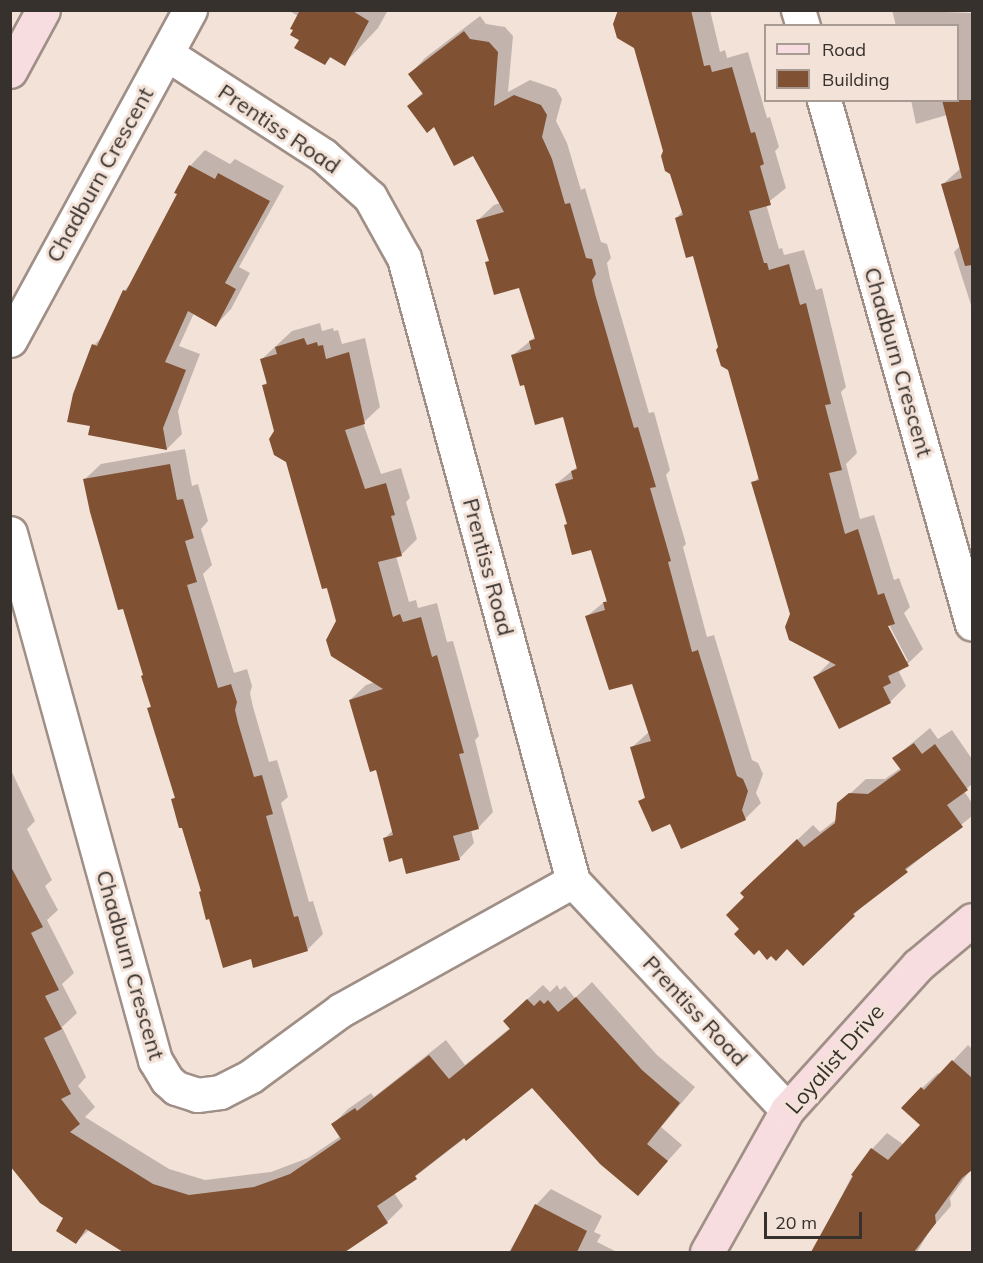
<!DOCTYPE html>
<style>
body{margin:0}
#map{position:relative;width:983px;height:1263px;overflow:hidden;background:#f3e2d8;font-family:Mulish,sans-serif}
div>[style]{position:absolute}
.shadow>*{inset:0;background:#0003}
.building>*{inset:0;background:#815133}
.roads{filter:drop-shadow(2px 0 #9f8f86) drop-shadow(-2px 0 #9f8f86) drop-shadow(0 2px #9f8f86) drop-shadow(0 -2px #9f8f86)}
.street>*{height:33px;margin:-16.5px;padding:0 16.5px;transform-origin:16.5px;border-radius:16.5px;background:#fff}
.secondary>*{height:33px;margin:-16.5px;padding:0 16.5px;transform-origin:16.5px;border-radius:16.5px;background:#f7dde0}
span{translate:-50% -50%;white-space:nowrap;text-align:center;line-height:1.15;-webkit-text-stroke:6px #f3e2d8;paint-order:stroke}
.street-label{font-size:22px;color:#37312d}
.frame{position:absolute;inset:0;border:12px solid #37312d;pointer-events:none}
.legend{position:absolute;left:764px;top:24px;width:195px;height:78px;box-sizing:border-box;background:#f3e2d8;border:2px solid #a89b94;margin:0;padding:8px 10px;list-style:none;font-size:18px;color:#37312d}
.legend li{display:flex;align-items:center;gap:12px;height:30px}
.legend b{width:30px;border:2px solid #a89b94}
.scale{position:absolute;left:764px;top:1212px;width:98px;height:27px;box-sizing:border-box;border:3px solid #37312d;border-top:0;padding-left:8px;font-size:18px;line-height:21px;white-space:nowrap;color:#37312d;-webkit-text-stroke:4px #f3e2d8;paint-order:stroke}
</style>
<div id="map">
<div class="shadow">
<div style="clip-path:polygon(288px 10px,388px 10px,378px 28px,344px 64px,331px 57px,325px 63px,301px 40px,298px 16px)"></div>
<div style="clip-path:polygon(evenodd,619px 10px,710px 10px,720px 52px,725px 50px,727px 58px,748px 52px,767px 118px,770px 117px,779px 147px,775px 151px,786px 188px,766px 204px,779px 249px,782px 248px,784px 255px,804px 250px,816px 290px,822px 288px,846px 387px,841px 392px,857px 453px,846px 464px,860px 519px,874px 515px,894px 580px,899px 578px,910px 607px,904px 613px,923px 649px,899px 672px,906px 686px,890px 702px,815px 677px,831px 661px,792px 614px,753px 483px,760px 476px,694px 254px,676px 218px,683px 211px,635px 47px,619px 10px,886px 619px,908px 661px,904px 661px,884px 620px,886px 619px)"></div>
<div style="clip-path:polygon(892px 10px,972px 13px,972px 308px,954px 252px,961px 245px,943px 184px,961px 168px,947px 115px,916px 124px,911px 100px,958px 100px,958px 26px,896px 26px)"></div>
<div style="clip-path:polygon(480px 16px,486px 24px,505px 27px,513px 36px,508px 92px,530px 80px,556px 89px,562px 99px,556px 121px,567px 143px,581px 190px,585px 188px,601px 242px,607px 244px,611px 258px,607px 263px,610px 278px,649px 413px,654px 412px,670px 470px,666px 475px,686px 544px,683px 547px,707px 637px,714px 635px,752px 760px,758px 763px,763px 774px,756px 793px,761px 803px,745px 819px,670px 822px,640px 802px,646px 796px,631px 748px,649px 732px,633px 682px,587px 616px,608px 599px,592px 548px,566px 525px,568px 523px,556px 484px,578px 466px,564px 416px,525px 383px,513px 355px,535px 337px,520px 286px,487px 263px,490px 260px,478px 220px,494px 205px,500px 203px,474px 154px,409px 106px,423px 92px,410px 74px,425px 58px)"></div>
<div style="clip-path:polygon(205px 150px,230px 164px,235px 159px,284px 186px,239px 267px,250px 273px,231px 309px,216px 325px,194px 313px,179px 346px,200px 354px,178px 411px,182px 434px,167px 449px,90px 434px,94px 345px,103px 336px,124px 291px,132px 282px,179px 194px,190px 166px)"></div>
<div style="clip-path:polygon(320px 323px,322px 331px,333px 328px,334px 331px,338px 330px,342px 344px,365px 338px,380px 407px,363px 423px,381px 474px,401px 468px,410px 498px,406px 502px,417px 539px,402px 554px,396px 556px,409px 602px,416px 600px,418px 608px,437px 603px,447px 642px,453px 641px,479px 736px,475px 740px,493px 812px,478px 828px,471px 830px,474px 843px,459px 859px,403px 857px,384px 839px,393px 830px,377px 768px,350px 700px,366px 685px,375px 682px,337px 621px,263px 386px,268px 381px,262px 359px,292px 331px)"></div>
<div style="clip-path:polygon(185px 449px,192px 486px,198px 484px,208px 521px,201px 529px,212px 565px,203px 574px,234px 673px,247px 669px,252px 686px,250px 693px,253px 707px,269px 762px,277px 760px,288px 797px,281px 803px,309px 902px,313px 901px,323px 934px,307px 950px,252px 957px,210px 918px,173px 799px,176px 796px,149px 708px,152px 705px,145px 674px,85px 479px,101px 464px)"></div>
<div style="clip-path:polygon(930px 728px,938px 739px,952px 730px,972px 759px,972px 784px,964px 791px,972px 803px,972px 816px,867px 902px,803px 964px,788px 947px,741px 929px,746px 897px,758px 877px,813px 825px,820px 832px,837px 819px,839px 804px,866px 779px,885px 779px,901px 768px,894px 758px)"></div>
<div style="clip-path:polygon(10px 768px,35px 821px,27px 829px,52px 880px,45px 886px,58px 910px,47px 920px,74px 973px,62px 984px,77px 1013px,62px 1027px,86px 1077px,78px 1086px,95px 1107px,85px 1117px,169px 1169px,205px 1180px,271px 1172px,308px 1158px,341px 1136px,333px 1124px,348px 1109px,371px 1093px,374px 1097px,446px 1040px,465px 1065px,510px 1028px,520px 1006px,543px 985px,550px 992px,557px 985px,560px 990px,565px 986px,575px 998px,592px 982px,657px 1055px,695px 1087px,661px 1127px,682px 1145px,638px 1194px,532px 1086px,394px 1193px,403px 1206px,387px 1222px,355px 1244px,328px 1252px,124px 1252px,89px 1230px,76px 1242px,66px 1218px,10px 1161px)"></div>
<div style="clip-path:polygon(968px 1045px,972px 1049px,972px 1168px,950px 1198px,951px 1206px,930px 1230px,917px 1252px,830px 1252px,816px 1245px,853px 1174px,872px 1149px,887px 1133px,904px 1145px,922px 1125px,922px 1088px,938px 1073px,940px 1075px)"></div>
<div style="clip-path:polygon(551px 1189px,602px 1216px,594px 1232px,601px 1235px,597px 1242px,617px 1252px,509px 1252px,536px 1205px)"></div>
</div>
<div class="building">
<div style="clip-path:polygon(300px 10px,351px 10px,369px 21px,345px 66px,330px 57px,325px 65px,294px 48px,299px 40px,290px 35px,293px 30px,290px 29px)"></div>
<div style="clip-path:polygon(618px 10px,691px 10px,704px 66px,710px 65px,712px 72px,732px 67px,751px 133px,755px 132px,764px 164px,760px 166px,771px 205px,749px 211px,764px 263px,767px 263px,769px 270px,789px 264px,800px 305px,806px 303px,831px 404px,825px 405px,842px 470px,829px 473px,845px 534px,858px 529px,878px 595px,884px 593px,895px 624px,888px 626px,909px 666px,888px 676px,891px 683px,883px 687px,891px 703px,839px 729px,813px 677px,836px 665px,789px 640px,785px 627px,790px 614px,751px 482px,759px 480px,728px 370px,721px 366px,716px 350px,718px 347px,693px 256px,686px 258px,675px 218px,683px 215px,670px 174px,665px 171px,661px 156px,663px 151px,634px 48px,617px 38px,613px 24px)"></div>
<div style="clip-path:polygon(464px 31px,470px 39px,489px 42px,498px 52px,494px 106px,514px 95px,541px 105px,547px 115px,542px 137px,552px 159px,565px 204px,570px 203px,586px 258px,592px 259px,596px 274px,592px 280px,595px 294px,634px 428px,638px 427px,656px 487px,650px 488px,671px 561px,668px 562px,692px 652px,698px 650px,737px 776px,743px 779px,748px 791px,742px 810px,746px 820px,681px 849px,670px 824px,652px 832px,638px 801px,645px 798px,630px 747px,651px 741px,632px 684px,609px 690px,585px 616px,605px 610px,603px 602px,607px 602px,591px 550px,572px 555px,564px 525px,567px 524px,555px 484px,573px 479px,571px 471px,577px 469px,563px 417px,535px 425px,524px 385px,520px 386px,511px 355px,531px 349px,529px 341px,535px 339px,519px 288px,494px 295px,485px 262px,489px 261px,476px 220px,504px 212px,473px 156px,454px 166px,434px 127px,427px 133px,407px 106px,423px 94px,408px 74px)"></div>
<div style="clip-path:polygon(942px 100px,972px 100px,972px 265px,965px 266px,941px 184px,962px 178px)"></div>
<div style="clip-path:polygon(189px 165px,215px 179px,218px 173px,270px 201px,225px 283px,236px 289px,216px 327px,188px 311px,165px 362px,186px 370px,163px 428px,167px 450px,88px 435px,90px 426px,67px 422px,73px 394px,92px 344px,97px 346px,123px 290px,126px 291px,177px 194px,174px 193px)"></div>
<div style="clip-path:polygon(304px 338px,307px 345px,317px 342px,318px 346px,323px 345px,326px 359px,349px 352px,365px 424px,345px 430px,365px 489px,386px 483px,395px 515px,391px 516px,402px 556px,378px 562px,393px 617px,400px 614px,403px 622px,421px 617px,432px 657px,437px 655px,464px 753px,459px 754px,479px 829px,453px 836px,460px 860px,406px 874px,402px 858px,389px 862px,383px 838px,393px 835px,376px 770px,370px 772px,349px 700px,383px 689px,331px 656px,326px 640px,336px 621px,327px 588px,322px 589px,286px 462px,274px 455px,269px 439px,274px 431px,262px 385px,267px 384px,260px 359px,277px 354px,275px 347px)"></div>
<div style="clip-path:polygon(170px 464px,177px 500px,183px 499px,194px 538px,185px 541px,197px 582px,187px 585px,218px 688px,231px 684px,237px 702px,235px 710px,238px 723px,254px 777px,262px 775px,273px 814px,266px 816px,294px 917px,298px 916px,308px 951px,253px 968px,251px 959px,223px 968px,209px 919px,206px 920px,199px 892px,201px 891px,182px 828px,179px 828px,171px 799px,175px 798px,147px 708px,151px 707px,141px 676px,143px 675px,123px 609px,118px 610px,90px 512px,83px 479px)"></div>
<div style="clip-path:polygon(914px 743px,922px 754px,935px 744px,968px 790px,947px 805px,963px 827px,905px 869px,908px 872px,853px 914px,855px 916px,803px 966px,787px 949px,776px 961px,771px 956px,767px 960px,759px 950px,754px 955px,734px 934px,739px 929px,726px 915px,744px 897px,740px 893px,797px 839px,804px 847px,835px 823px,837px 803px,849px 793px,868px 794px,901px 770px,892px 758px)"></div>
<div style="clip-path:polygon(10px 865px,43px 927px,31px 933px,59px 990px,45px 996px,62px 1029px,44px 1038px,71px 1094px,61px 1099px,80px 1124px,70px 1132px,153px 1184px,189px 1195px,254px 1187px,290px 1174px,341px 1139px,331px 1124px,355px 1108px,357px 1111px,429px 1055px,449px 1079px,510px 1029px,503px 1021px,527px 999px,534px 1006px,540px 1000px,544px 1004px,548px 1000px,558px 1012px,576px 997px,642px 1070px,680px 1103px,647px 1144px,668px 1161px,638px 1196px,600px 1164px,532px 1088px,466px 1141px,464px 1138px,415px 1176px,417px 1179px,377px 1206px,388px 1223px,345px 1252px,123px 1252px,86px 1229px,76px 1244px,56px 1231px,63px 1218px,40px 1203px,10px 1166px)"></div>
<div style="clip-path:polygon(952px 1060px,972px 1078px,972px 1170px,962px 1178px,935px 1215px,936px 1223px,914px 1252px,811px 1252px,853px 1176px,851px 1175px,871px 1148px,888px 1160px,920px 1125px,901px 1108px,921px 1087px,924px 1090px)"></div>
<div style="clip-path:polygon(535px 1204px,587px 1231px,577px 1252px,510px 1252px)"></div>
</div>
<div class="roads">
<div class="street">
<div style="left:798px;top:10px;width:17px;rotate:73deg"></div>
<div style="left:167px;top:54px;width:186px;rotate:32.9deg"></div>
<div style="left:323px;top:155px;width:63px;rotate:41.8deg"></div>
<div style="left:370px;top:197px;width:70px;rotate:60.9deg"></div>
<div style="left:404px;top:258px;width:646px;rotate:74.82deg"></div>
<div style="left:573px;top:881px;width:313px;rotate:46.9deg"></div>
<div style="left:824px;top:100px;width:544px;rotate:74.23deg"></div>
<div style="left:10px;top:340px;width:376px;rotate:-61.4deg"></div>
<div style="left:10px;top:533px;width:547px;rotate:74.62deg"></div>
<div style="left:155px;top:1060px;width:23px;rotate:59deg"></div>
<div style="left:167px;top:1080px;width:12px;rotate:42deg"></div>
<div style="left:176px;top:1088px;width:22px;rotate:18deg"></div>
<div style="left:197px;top:1095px;width:23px;rotate:-7deg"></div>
<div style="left:220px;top:1092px;width:35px;rotate:-27deg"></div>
<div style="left:251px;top:1076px;width:112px;rotate:-36.3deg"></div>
<div style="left:341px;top:1010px;width:265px;rotate:-29.1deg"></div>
</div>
<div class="secondary">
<div style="left:10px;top:71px;width:69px;rotate:-61.6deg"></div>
<div style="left:707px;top:1252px;width:163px;rotate:-60.6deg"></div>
<div style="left:787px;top:1110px;width:195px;rotate:-47.9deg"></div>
<div style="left:918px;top:965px;width:70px;rotate:-39.8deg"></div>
</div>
</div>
<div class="street-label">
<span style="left:279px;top:129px;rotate:34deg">Prentiss Road</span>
<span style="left:100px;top:175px;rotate:-61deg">Chadburn Crescent</span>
<span style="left:898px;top:362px;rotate:74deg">Chadburn Crescent</span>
<span style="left:488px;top:567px;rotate:75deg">Prentiss Road</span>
<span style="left:130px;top:965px;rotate:74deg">Chadburn Crescent</span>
<span style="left:695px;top:1011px;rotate:47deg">Prentiss Road</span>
<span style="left:835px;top:1059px;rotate:-49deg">Loyalist Drive</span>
</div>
<div class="frame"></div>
<ul class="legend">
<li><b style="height:8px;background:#f7dde0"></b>Road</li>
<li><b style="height:16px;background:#815133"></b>Building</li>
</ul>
<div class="scale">20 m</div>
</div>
